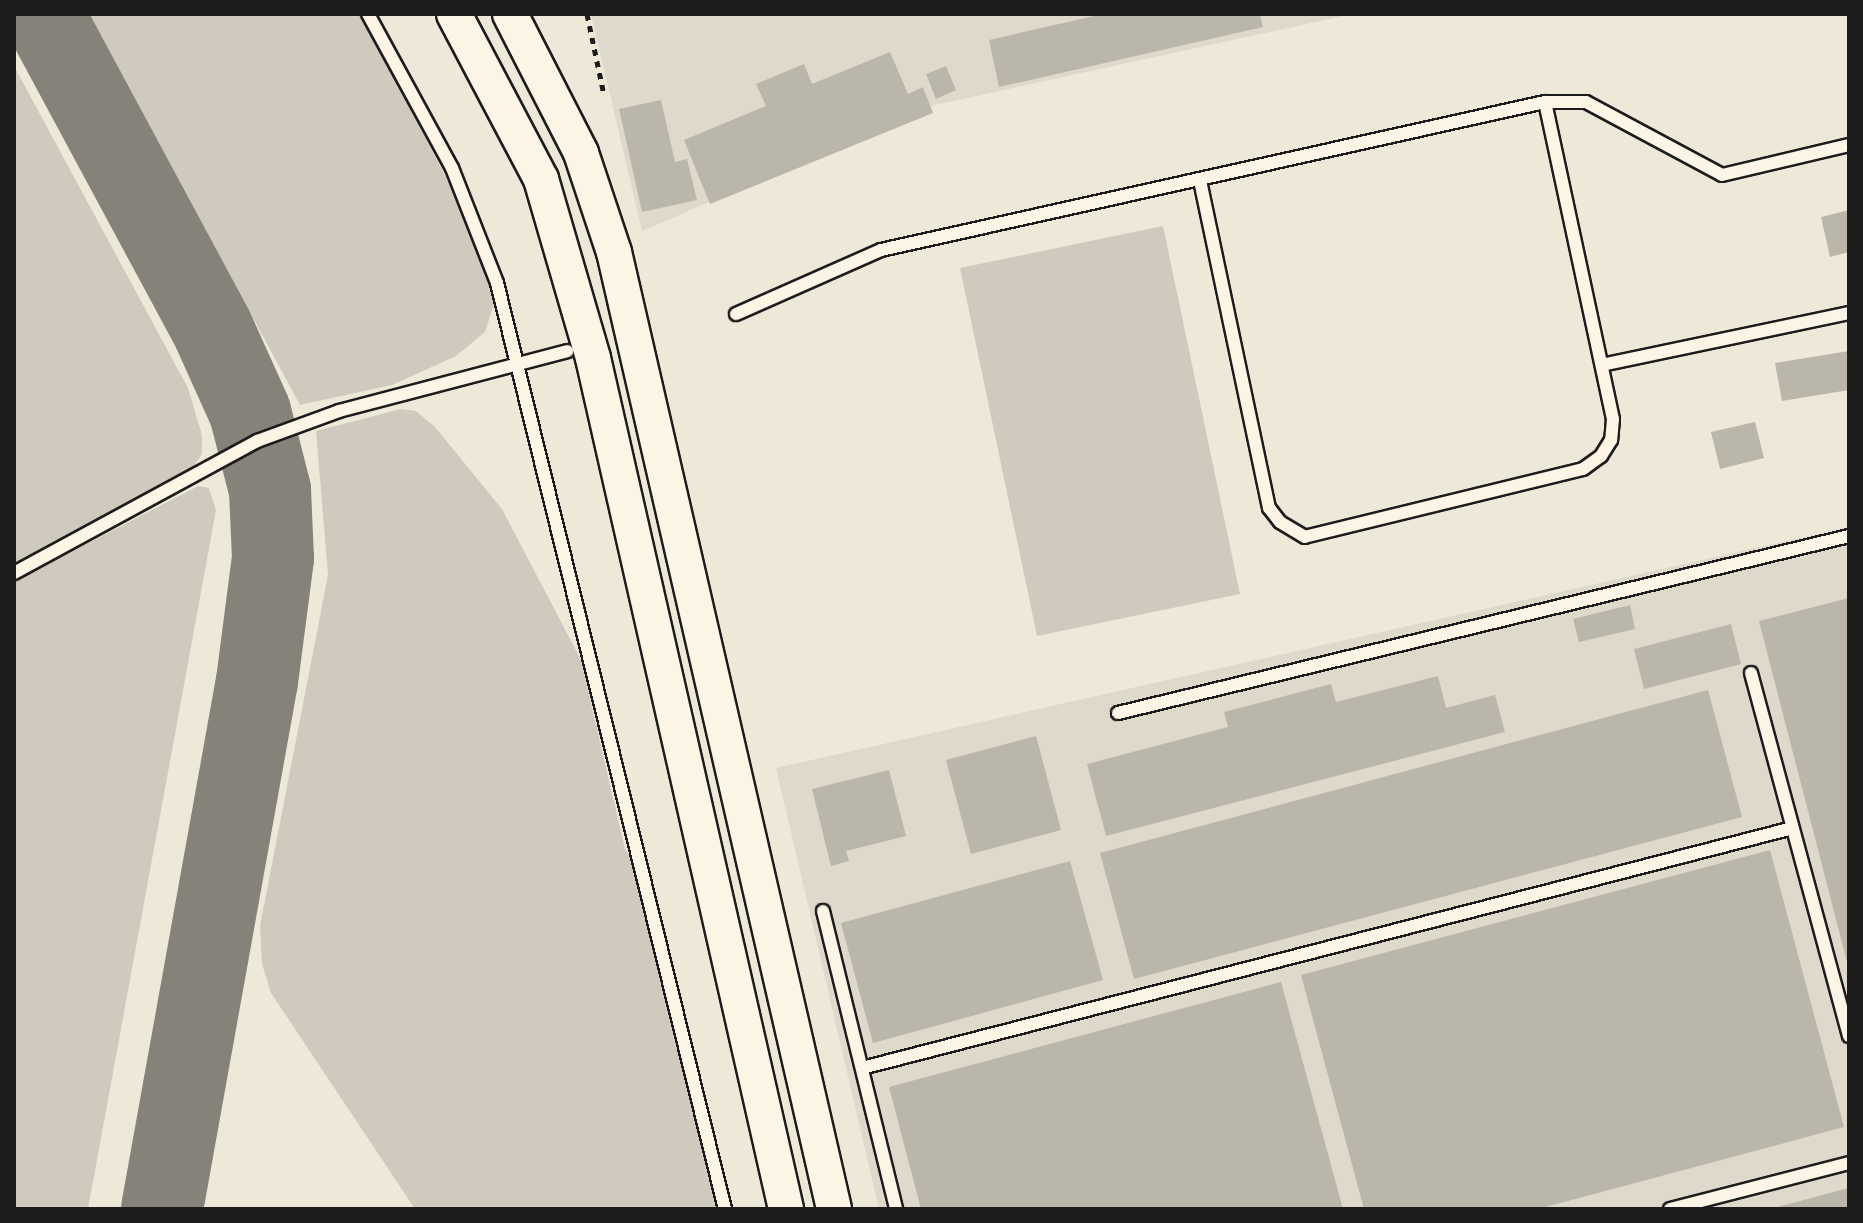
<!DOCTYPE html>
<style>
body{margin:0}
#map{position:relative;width:1863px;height:1223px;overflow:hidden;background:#eee8d9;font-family:"Indie Flower",sans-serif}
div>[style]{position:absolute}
.built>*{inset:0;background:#ded9cb}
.green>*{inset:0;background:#cfcabd}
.taxiway>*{height:82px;margin:-41px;padding:0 41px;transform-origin:41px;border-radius:41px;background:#85827a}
.building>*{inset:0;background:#bab6aa}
.path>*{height:5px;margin-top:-2.5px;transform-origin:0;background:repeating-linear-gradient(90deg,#1c1c1c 0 6px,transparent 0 12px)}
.roads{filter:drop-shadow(2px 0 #1c1c1c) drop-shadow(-2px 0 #1c1c1c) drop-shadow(0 2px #1c1c1c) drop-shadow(0 -2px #1c1c1c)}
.lane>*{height:12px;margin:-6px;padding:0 6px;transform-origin:6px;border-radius:6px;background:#fcf5e5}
.secondary>*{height:34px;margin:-17px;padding:0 17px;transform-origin:17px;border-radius:17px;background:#fcf5e5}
span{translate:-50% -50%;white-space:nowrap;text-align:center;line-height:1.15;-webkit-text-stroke:6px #fcf5e5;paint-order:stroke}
.frame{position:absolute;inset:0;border:16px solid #1c1c1c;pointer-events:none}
</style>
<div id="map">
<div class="built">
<div style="clip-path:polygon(591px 14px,1352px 14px,935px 105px,642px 231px)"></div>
<div style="clip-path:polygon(1849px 527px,1849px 1209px,879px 1209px,776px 768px)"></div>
</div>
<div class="green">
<div style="clip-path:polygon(89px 14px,360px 14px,468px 219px,495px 301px,485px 332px,456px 356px,392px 385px,300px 405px)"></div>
<div style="clip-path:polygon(14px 66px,188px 388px,202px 435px,202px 454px,193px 467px,14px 563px)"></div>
<div style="clip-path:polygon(1163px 226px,1240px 594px,1037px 636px,960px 268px)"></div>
<div style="clip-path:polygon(401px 409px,416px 411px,435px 427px,502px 509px,581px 660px,625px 849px,637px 865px,718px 1209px,415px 1209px,271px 993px,262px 964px,260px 926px,328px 575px,316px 431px)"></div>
<div style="clip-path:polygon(198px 486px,209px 488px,216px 510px,88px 1209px,14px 1209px,14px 582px)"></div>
</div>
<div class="taxiway">
<div style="left:43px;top:14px;width:359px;rotate:61.7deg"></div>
<div style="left:213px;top:330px;width:90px;rotate:65.7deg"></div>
<div style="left:250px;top:412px;width:81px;rotate:75.6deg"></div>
<div style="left:270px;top:490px;width:68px;rotate:87.5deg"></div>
<div style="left:273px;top:558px;width:124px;rotate:97.4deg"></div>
<div style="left:257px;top:681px;width:536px;rotate:100.2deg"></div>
</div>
<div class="building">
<div style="clip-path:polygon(1103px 14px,1260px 14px,1263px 27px,999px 87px,989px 40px)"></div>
<div style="clip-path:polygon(890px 52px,908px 94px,923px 87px,933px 113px,710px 204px,684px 140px,766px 106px,756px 84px,804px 64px,812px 84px)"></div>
<div style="clip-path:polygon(946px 66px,956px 90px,936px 99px,926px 74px)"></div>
<div style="clip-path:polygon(661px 100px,675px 162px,687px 159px,697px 200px,642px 212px,619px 109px)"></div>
<div style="clip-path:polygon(1849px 210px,1849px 252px,1830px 257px,1821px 217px)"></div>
<div style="clip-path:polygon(1849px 351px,1849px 390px,1782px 401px,1775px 363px)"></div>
<div style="clip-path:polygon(1755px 422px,1764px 458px,1720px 469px,1711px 432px)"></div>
<div style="clip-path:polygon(1849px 598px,1849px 966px,1848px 966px,1759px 621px)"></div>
<div style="clip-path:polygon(1630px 605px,1635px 629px,1579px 642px,1573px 619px)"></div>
<div style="clip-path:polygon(1731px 624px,1741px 664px,1644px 689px,1634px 649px)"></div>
<div style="clip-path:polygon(1438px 676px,1446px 708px,1495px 695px,1505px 732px,1106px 836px,1087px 764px,1228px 727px,1224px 712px,1331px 684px,1336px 702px)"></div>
<div style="clip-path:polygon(1708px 690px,1742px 817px,1134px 979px,1100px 853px)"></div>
<div style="clip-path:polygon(1036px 736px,1061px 830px,971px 854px,946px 760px)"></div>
<div style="clip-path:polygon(889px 770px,906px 836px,846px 851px,849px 861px,831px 866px,812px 789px)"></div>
<div style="clip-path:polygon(1770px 850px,1844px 1127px,1538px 1209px,1364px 1209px,1301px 975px)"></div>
<div style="clip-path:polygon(1070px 861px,1103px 980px,873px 1043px,841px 923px)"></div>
<div style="clip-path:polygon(1281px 982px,1343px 1209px,921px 1209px,889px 1087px)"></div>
<div style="clip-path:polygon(1849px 1188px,1849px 1209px,1773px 1209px,1773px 1208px)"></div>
</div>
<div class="path">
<div style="left:587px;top:14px;width:83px;rotate:78.1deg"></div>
</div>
<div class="roads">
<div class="lane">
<div style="left:368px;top:14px;width:175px;rotate:61.4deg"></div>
<div style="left:452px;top:168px;width:123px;rotate:68.6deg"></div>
<div style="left:497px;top:283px;width:954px;rotate:76.17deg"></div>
<div style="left:1545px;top:102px;width:41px"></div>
<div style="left:1586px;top:102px;width:154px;rotate:28.2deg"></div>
<div style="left:1722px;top:175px;width:130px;rotate:-13.3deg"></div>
<div style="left:736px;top:314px;width:158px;rotate:-23.8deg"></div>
<div style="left:881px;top:250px;width:680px;rotate:-12.57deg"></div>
<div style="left:1545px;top:102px;width:324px;rotate:77.9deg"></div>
<div style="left:1613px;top:419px;width:21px;rotate:95deg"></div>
<div style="left:1611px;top:440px;width:19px;rotate:122deg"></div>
<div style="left:1601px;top:456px;width:22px;rotate:144deg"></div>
<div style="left:1583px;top:469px;width:286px;rotate:166.3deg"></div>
<div style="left:1305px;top:537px;width:29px;rotate:-149deg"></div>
<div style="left:1280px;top:522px;width:18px;rotate:-128deg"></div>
<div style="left:1269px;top:508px;width:335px;rotate:-101.9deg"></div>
<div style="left:1602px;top:365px;width:252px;rotate:-11.9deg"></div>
<div style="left:14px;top:573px;width:277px;rotate:-28.5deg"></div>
<div style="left:257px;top:441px;width:87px;rotate:-20.1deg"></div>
<div style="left:339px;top:411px;width:236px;rotate:-14.7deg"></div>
<div style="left:1751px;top:673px;width:376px;rotate:74.9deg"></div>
<div style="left:1118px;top:713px;width:752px;rotate:-13.61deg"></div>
<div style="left:823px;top:911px;width:307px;rotate:76.2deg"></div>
<div style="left:862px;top:1068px;width:961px;rotate:-14.46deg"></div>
<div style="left:1670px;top:1209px;width:185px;rotate:-14.4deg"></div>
</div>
<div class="secondary">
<div style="left:454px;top:14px;width:187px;rotate:62.2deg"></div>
<div style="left:541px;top:179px;width:186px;rotate:73.8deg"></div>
<div style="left:593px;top:358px;width:873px;rotate:77.22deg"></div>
<div style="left:510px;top:14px;width:156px;rotate:62.9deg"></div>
<div style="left:581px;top:153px;width:104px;rotate:71.6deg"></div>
<div style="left:614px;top:252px;width:982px;rotate:77.05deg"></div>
</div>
</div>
<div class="frame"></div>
</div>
